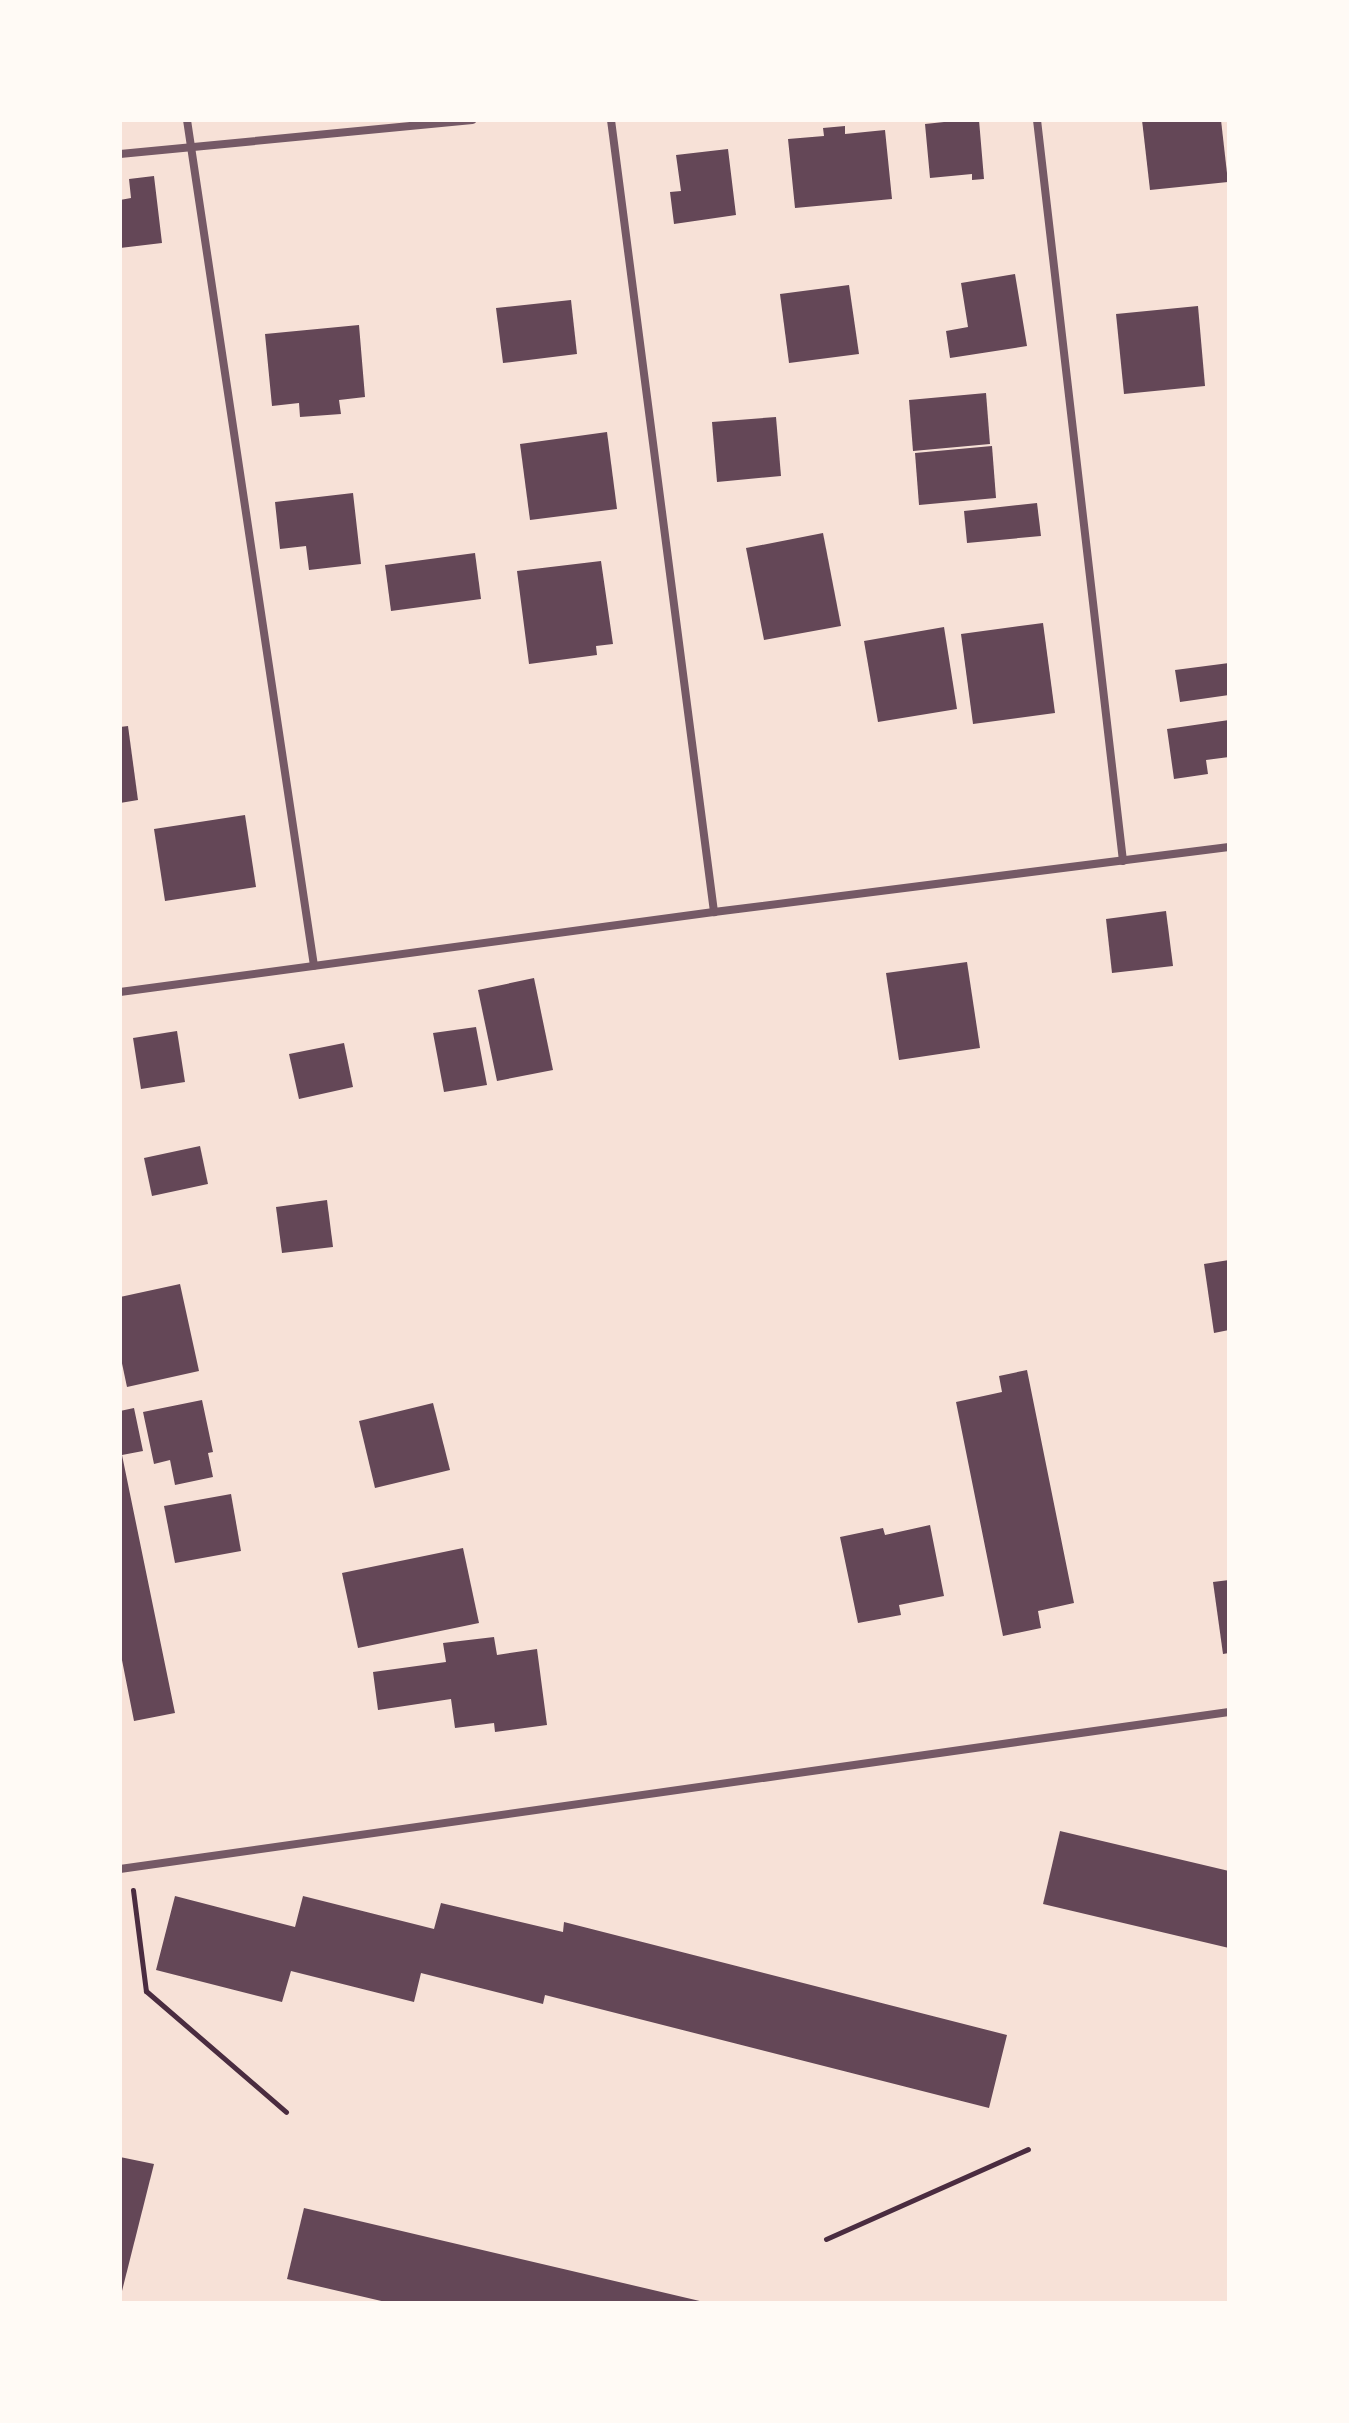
<!DOCTYPE html>
<style>
body{margin:0}
#map{position:relative;width:1349px;height:2423px;overflow:hidden;background:#f7e1d7;font-family:"Alegreya Sans",sans-serif}
div>[style]{position:absolute}
.building>*{inset:0;background:#644757}
.path>*{height:5px;margin:-2.5px;padding:0 2.5px;transform-origin:2.5px;border-radius:2.5px;background:#4a2c40}
.minor>*{height:8px;margin:-4px;padding:0 4px;transform-origin:4px;border-radius:4px;background:#755966}
span{translate:-50% -50%;white-space:nowrap;text-align:center;line-height:1.15;-webkit-text-stroke:6px #fffaf5;paint-order:stroke}
.frame{position:absolute;inset:0;border:122px solid #fffaf5;pointer-events:none}
</style>
<div id="map">
<div class="building">
<div style="clip-path:polygon(963px 120px,979px 120px,984px 179px,972px 180px,972px 174px,930px 178px,925px 124px)"></div>
<div style="clip-path:polygon(1142px 120px,1221px 120px,1228px 182px,1150px 190px)"></div>
<div style="clip-path:polygon(845px 126px,845px 134px,885px 130px,892px 199px,795px 208px,788px 139px,824px 136px,823px 128px)"></div>
<div style="clip-path:polygon(728px 149px,736px 215px,674px 224px,670px 192px,681px 191px,676px 155px)"></div>
<div style="clip-path:polygon(154px 176px,162px 243px,120px 248px,120px 200px,131px 198px,129px 179px)"></div>
<div style="clip-path:polygon(1015px 274px,1027px 346px,950px 358px,946px 331px,968px 327px,961px 283px)"></div>
<div style="clip-path:polygon(849px 285px,859px 354px,789px 363px,780px 294px)"></div>
<div style="clip-path:polygon(571px 300px,577px 354px,503px 363px,496px 308px)"></div>
<div style="clip-path:polygon(1198px 306px,1205px 386px,1124px 394px,1116px 314px)"></div>
<div style="clip-path:polygon(359px 325px,365px 397px,339px 400px,341px 414px,300px 417px,299px 403px,272px 406px,265px 334px)"></div>
<div style="clip-path:polygon(986px 393px,990px 444px,913px 451px,909px 400px)"></div>
<div style="clip-path:polygon(776px 417px,781px 476px,717px 482px,712px 422px)"></div>
<div style="clip-path:polygon(607px 432px,617px 509px,530px 520px,520px 444px)"></div>
<div style="clip-path:polygon(992px 446px,996px 498px,919px 505px,915px 453px)"></div>
<div style="clip-path:polygon(353px 493px,361px 564px,309px 570px,306px 546px,280px 549px,275px 502px)"></div>
<div style="clip-path:polygon(1037px 503px,1041px 536px,967px 543px,964px 511px)"></div>
<div style="clip-path:polygon(823px 533px,841px 626px,764px 640px,746px 548px)"></div>
<div style="clip-path:polygon(475px 553px,481px 599px,391px 611px,385px 565px)"></div>
<div style="clip-path:polygon(601px 561px,613px 644px,596px 646px,597px 655px,529px 664px,517px 571px)"></div>
<div style="clip-path:polygon(1043px 623px,1055px 713px,973px 724px,961px 634px)"></div>
<div style="clip-path:polygon(944px 627px,957px 709px,878px 722px,864px 641px)"></div>
<div style="clip-path:polygon(1229px 663px,1229px 695px,1180px 702px,1175px 670px)"></div>
<div style="clip-path:polygon(1229px 720px,1229px 757px,1206px 760px,1208px 774px,1174px 779px,1167px 729px)"></div>
<div style="clip-path:polygon(128px 726px,138px 800px,120px 803px,120px 727px)"></div>
<div style="clip-path:polygon(245px 815px,256px 887px,165px 901px,154px 829px)"></div>
<div style="clip-path:polygon(1166px 911px,1173px 966px,1112px 973px,1106px 919px)"></div>
<div style="clip-path:polygon(967px 962px,980px 1048px,899px 1060px,886px 973px)"></div>
<div style="clip-path:polygon(534px 978px,553px 1070px,497px 1081px,478px 990px)"></div>
<div style="clip-path:polygon(476px 1027px,487px 1085px,444px 1092px,433px 1033px)"></div>
<div style="clip-path:polygon(177px 1031px,185px 1082px,141px 1089px,133px 1038px)"></div>
<div style="clip-path:polygon(344px 1043px,353px 1087px,299px 1099px,289px 1054px)"></div>
<div style="clip-path:polygon(200px 1146px,208px 1184px,152px 1196px,144px 1158px)"></div>
<div style="clip-path:polygon(327px 1200px,333px 1247px,282px 1253px,276px 1207px)"></div>
<div style="clip-path:polygon(1229px 1260px,1229px 1330px,1214px 1333px,1204px 1264px)"></div>
<div style="clip-path:polygon(180px 1284px,199px 1371px,127px 1387px,120px 1354px,120px 1297px)"></div>
<div style="clip-path:polygon(1027px 1370px,1074px 1603px,1038px 1611px,1041px 1628px,1003px 1636px,956px 1402px,1002px 1392px,999px 1376px)"></div>
<div style="clip-path:polygon(202px 1400px,213px 1452px,208px 1453px,213px 1477px,175px 1485px,170px 1460px,154px 1464px,143px 1412px)"></div>
<div style="clip-path:polygon(433px 1403px,450px 1470px,375px 1488px,359px 1421px)"></div>
<div style="clip-path:polygon(134px 1408px,143px 1451px,122px 1455px,175px 1713px,134px 1721px,120px 1650px,120px 1411px)"></div>
<div style="clip-path:polygon(231px 1494px,241px 1551px,175px 1563px,164px 1506px)"></div>
<div style="clip-path:polygon(930px 1525px,944px 1596px,899px 1605px,901px 1615px,858px 1623px,840px 1537px,883px 1528px,885px 1535px)"></div>
<div style="clip-path:polygon(463px 1548px,479px 1623px,358px 1648px,342px 1573px)"></div>
<div style="clip-path:polygon(1229px 1580px,1229px 1653px,1223px 1654px,1213px 1582px)"></div>
<div style="clip-path:polygon(494px 1637px,497px 1655px,537px 1649px,547px 1725px,495px 1732px,494px 1723px,455px 1728px,451px 1699px,378px 1710px,373px 1672px,446px 1662px,443px 1643px)"></div>
<div style="clip-path:polygon(1060px 1831px,1229px 1871px,1229px 1948px,1043px 1904px)"></div>
<div style="clip-path:polygon(175px 1896px,295px 1927px,303px 1896px,434px 1929px,441px 1903px,563px 1932px,564px 1922px,1007px 2035px,989px 2108px,545px 1995px,543px 2004px,421px 1973px,414px 2002px,291px 1971px,282px 2002px,156px 1970px)"></div>
<div style="clip-path:polygon(120px 2157px,154px 2164px,121px 2295px,120px 2295px)"></div>
<div style="clip-path:polygon(304px 2208px,704px 2302px,704px 2303px,390px 2303px,287px 2279px)"></div>
</div>
<div class="path">
<div style="left:133px;top:1890px;width:102px;rotate:82.7deg"></div>
<div style="left:146px;top:1991px;width:185px;rotate:40.8deg"></div>
<div style="left:826px;top:2239px;width:221px;rotate:-24deg"></div>
</div>
<div class="minor">
<div style="left:187px;top:120px;width:855px;rotate:81.46deg"></div>
<div style="left:611px;top:120px;width:799px;rotate:82.59deg"></div>
<div style="left:1037px;top:120px;width:746px;rotate:83.38deg"></div>
<div style="left:120px;top:154px;width:354px;rotate:-5.5deg"></div>
<div style="left:120px;top:992px;width:599px;rotate:-7.67deg"></div>
<div style="left:714px;top:912px;width:519px;rotate:-7.19deg"></div>
<div style="left:120px;top:1869px;width:1120px;rotate:-8.06deg"></div>
</div>
<div class="frame"></div>
</div>
